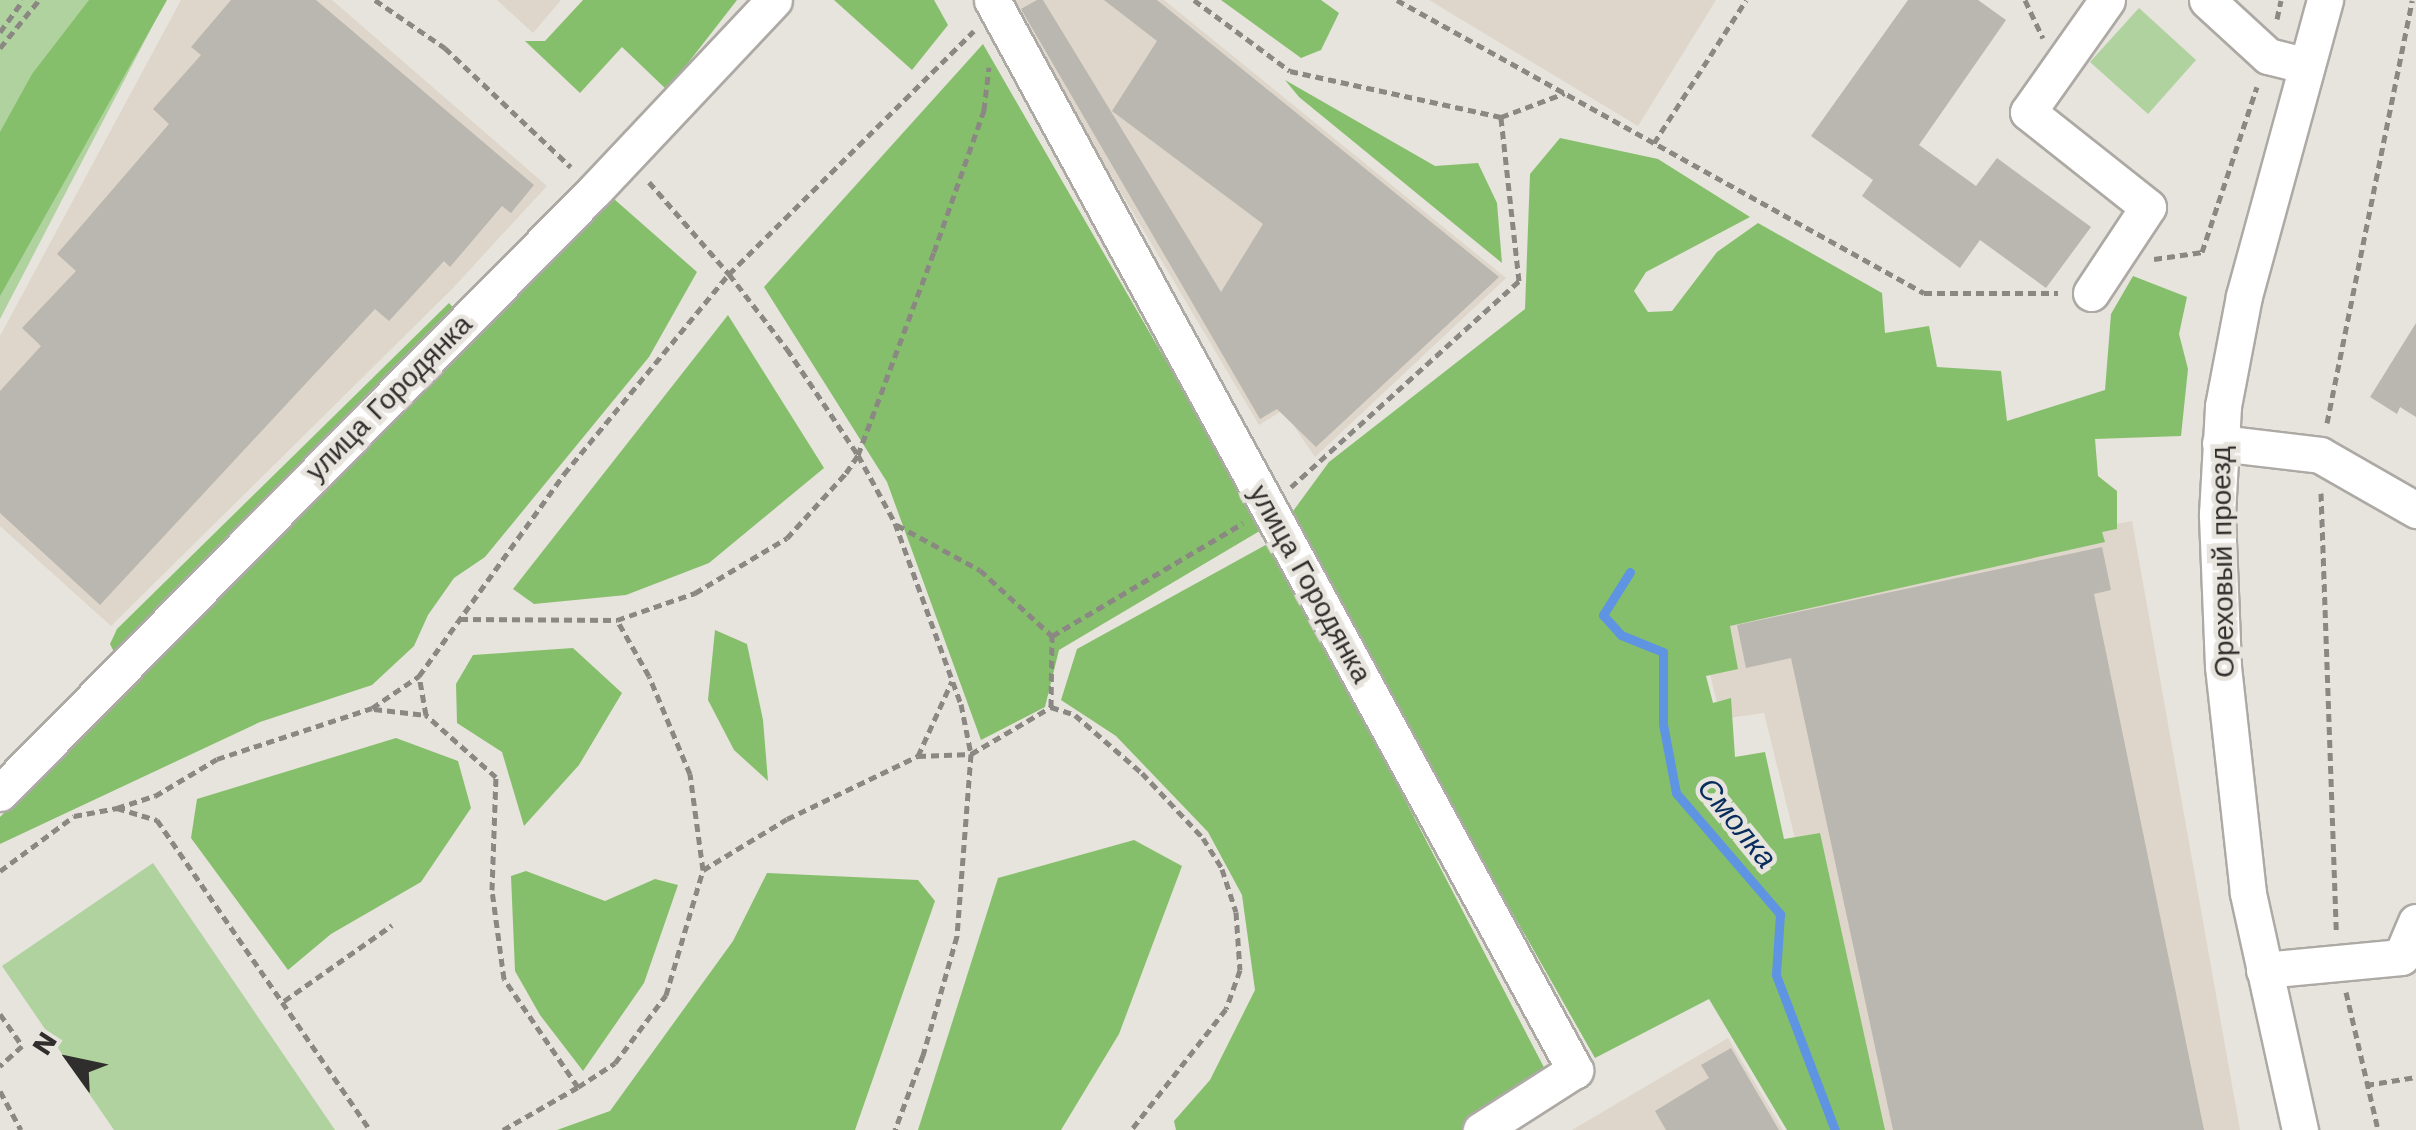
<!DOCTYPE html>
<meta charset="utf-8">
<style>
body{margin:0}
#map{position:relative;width:2416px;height:1130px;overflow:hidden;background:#e7e3dd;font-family:"Work Sans",sans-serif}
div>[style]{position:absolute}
.built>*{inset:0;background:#ded6ca}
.green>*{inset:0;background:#afd29f}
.forest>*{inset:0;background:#86bf6b}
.stream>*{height:9px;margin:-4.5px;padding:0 4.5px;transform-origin:4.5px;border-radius:4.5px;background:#5e94e1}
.building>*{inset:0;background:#bab6b0}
.path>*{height:5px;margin-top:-2.5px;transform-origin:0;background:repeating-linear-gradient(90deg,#8b8884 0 8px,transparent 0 13px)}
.roads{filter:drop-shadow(2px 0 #ada9a4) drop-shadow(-2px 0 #ada9a4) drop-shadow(0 2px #ada9a4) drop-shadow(0 -2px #ada9a4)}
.minor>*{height:35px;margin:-17.5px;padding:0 17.5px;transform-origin:17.5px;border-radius:17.5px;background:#fff}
span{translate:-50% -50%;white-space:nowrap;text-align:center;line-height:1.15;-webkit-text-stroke:9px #e7e3dd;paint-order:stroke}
.street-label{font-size:28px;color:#302e2c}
.water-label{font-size:30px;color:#082c5c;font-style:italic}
.north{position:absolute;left:20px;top:1010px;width:100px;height:100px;-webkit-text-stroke:8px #e7e3dd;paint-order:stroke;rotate:303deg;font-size:28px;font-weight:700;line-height:40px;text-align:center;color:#302e2c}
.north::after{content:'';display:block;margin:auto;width:35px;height:45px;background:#302e2c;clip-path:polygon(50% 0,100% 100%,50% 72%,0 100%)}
</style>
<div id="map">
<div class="built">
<div style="clip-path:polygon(181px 0,332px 0,547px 186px,452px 289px,111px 626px,0 526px,0 336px)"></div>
<div style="clip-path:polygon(497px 0,561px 0,533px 33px)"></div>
<div style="clip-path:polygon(1007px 0,1164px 0,1506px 278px,1315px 457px,1283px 410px,1259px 425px)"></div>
<div style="clip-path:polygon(1429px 0,1716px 0,1638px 126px)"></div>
<div style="clip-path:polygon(2132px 521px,2240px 1130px,1867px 1130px,1764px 713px,1721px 719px,1693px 604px)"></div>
<div style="clip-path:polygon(1728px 1038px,1783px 1130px,1572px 1130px)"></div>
</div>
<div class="green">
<div style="clip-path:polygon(0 0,166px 0,0 319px)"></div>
<div style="clip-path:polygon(2139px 8px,2196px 60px,2148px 114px,2090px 62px)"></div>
<div style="clip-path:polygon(153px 863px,335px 1130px,114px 1130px,2px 966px)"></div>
</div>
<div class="forest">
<div style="clip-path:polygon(89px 0,167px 0,0 296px,0 132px,32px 74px)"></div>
<div style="clip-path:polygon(583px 0,737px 0,667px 90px,622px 47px,580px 93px,525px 41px,545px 41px)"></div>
<div style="clip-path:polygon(834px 0,934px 0,948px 25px,912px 70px)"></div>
<div style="clip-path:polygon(1221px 0,1321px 0,1339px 13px,1321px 50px,1301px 58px)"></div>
<div style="clip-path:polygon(983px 44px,1263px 529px,1059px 650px,1045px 707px,981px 740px,887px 482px,764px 287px)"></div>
<div style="clip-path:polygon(1285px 80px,1435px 166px,1478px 163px,1497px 203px,1502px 263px,1299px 97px)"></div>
<div style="clip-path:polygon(1560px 138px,1658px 159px,1750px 217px,1646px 272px,1634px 291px,1648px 312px,1672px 311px,1717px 252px,1758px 223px,1882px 293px,1885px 333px,1929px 326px,1937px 367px,2001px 371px,2007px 421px,2105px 390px,2111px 314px,2133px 276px,2187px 297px,2179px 334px,2188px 369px,2181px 436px,2095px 439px,2098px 476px,2117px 491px,2117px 529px,2102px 532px,2105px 542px,1730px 626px,1738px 669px,1706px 676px,1713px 703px,1731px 698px,1735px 757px,1765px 752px,1784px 839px,1820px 833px,1885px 1130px,1787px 1130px,1709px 999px,1595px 1058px,1288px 518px,1329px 462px,1525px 309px,1530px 174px)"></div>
<div style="clip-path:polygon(614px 199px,697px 272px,649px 357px,485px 557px,454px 578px,428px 615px,414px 646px,372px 685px,260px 722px,0 844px,0 817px)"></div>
<div style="clip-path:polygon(449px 303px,457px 312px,116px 656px,110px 644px,117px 629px)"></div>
<div style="clip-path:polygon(728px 315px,824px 468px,709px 563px,626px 595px,534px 604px,513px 589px)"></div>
<div style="clip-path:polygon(1271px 542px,1549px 1077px,1462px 1130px,1176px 1130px,1174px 1121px,1210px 1080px,1255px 990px,1242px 895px,1208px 832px,1116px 736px,1061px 700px,1077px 649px)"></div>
<div style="clip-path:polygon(715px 630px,747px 644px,763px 720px,768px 781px,734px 750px,708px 700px)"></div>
<div style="clip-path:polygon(573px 648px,622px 693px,579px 765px,524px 826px,502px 752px,457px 723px,456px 684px,473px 655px)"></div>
<div style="clip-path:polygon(396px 738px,458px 761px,471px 808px,421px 882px,331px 934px,288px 970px,191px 838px,197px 799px)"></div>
<div style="clip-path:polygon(1134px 840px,1182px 866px,1119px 1034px,1061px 1130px,918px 1130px,998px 878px)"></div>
<div style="clip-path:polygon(526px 871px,605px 901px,655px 879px,678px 885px,644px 983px,583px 1071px,540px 1015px,515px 971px,511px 876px)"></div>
<div style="clip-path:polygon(767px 873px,918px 880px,935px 901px,855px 1130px,557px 1130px,610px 1111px,733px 941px)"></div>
</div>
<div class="stream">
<div style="left:1630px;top:572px;width:51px;rotate:122.1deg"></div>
<div style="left:1603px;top:615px;width:27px;rotate:48deg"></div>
<div style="left:1621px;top:635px;width:45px;rotate:22deg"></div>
<div style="left:1663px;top:652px;width:72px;rotate:90deg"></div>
<div style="left:1663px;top:724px;width:70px;rotate:79.3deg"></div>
<div style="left:1676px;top:793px;width:160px;rotate:49.3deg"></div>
<div style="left:1780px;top:914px;width:61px;rotate:93.8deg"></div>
<div style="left:1776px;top:975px;width:166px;rotate:69.2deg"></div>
</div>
<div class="building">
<div style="clip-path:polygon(231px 0,316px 0,534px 185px,511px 213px,502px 206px,450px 267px,444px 261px,389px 321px,375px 309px,100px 605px,0 513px,0 391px,41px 346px,22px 328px,76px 271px,57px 254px,169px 124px,153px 109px,201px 55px,191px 47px)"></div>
<div style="clip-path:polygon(1037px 0,1043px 0,1221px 292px,1263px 224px,1112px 111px,1157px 41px,1104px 0,1157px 0,1499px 277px,1316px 447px,1277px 409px,1260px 419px,1021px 9px)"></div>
<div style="clip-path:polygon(1908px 0,1978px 0,2006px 20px,1919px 145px,1976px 186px,1997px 158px,2091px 227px,2046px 288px,1980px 240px,1960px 268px,1862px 196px,1873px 180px,1811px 136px)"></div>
<div style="clip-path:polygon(2416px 323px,2416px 417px,2400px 407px,2397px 414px,2370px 397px)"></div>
<div style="clip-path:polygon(2102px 547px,2111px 590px,2094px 594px,2204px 1130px,1893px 1130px,1791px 658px,1746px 668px,1737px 625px)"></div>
<div style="clip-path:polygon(1731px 1048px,1779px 1130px,1666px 1130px,1655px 1111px,1709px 1078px,1701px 1065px)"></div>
</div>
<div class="path">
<div style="left:375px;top:0;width:85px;rotate:34.4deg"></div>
<div style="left:445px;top:48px;width:173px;rotate:43.4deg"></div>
<div style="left:1194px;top:0;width:119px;rotate:36.5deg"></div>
<div style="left:1290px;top:71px;width:216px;rotate:12.3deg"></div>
<div style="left:1501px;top:117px;width:68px;rotate:-20.6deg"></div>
<div style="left:1397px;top:0;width:603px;rotate:29.07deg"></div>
<div style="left:1924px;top:293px;width:134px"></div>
<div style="left:2025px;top:0;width:42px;rotate:64.7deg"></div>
<div style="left:2277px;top:19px;width:19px;rotate:-78deg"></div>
<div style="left:0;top:32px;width:39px;rotate:-54deg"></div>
<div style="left:0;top:48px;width:62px;rotate:-50.9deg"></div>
<div style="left:1654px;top:143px;width:170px;rotate:-57.2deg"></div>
<div style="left:649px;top:182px;width:122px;rotate:49deg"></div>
<div style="left:729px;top:274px;width:95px;rotate:52.3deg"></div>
<div style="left:787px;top:349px;width:128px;rotate:56.2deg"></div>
<div style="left:858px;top:455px;width:77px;rotate:61.4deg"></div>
<div style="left:895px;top:523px;width:193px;rotate:70deg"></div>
<div style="left:961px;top:704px;width:51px;rotate:78.7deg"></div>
<div style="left:971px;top:754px;width:183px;rotate:94.4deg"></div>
<div style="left:957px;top:936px;width:124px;rotate:105.9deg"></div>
<div style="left:923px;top:1055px;width:80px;rotate:110.5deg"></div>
<div style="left:2154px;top:259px;width:49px;rotate:-8.3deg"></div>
<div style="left:2202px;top:252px;width:174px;rotate:-71.6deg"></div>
<div style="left:2327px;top:423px;width:431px;rotate:-78.6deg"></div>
<div style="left:1291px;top:487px;width:307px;rotate:-42.1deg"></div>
<div style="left:1519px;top:281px;width:165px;rotate:-96.3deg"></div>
<div style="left:2321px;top:493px;width:439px;rotate:88deg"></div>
<div style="left:897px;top:525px;width:94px;rotate:28.5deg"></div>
<div style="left:980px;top:570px;width:98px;rotate:42.5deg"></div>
<div style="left:460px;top:619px;width:157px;rotate:0.4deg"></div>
<div style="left:1051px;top:707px;width:25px;rotate:18deg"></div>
<div style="left:1075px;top:715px;width:89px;rotate:40.9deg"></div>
<div style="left:1142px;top:773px;width:89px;rotate:46.8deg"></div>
<div style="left:1203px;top:838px;width:36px;rotate:58deg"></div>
<div style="left:1222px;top:869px;width:45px;rotate:72deg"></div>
<div style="left:1236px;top:912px;width:58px;rotate:86.1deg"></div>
<div style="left:1240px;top:970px;width:41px;rotate:109.7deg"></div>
<div style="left:1226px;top:1009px;width:154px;rotate:128.1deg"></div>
<div style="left:374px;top:709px;width:52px;rotate:6.6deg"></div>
<div style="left:918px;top:756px;width:82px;rotate:-65.6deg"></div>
<div style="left:117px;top:808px;width:40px;rotate:-18deg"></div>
<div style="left:155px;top:796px;width:72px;rotate:-30.8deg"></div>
<div style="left:217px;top:759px;width:163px;rotate:-18.2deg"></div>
<div style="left:372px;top:708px;width:57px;rotate:-34.2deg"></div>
<div style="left:703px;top:870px;width:98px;rotate:-31.3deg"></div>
<div style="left:787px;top:819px;width:145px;rotate:-25.7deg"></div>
<div style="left:918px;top:756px;width:53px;rotate:-2.2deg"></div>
<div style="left:971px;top:754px;width:93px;rotate:-30.4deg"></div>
<div style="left:1051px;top:707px;width:71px;rotate:-89.2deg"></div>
<div style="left:1052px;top:636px;width:222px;rotate:-30.6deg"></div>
<div style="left:0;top:871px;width:92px;rotate:-36.6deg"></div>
<div style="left:74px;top:816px;width:44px;rotate:-10.5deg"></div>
<div style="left:117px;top:808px;width:42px;rotate:16.7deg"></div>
<div style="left:157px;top:820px;width:376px;rotate:55.5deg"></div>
<div style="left:2346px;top:992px;width:142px;rotate:76.9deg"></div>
<div style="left:284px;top:1001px;width:132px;rotate:-35.1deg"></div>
<div style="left:0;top:1014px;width:39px;rotate:55deg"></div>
<div style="left:22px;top:1046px;width:30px;rotate:138deg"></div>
<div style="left:2366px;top:1085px;width:51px;rotate:-9.1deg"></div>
<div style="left:578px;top:1087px;width:44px;rotate:-33deg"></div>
<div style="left:615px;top:1063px;width:85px;rotate:-53.1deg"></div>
<div style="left:666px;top:995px;width:130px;rotate:-73.5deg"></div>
<div style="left:703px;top:870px;width:97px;rotate:-97.7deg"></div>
<div style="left:690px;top:774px;width:106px;rotate:-112.7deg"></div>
<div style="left:649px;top:676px;width:64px;rotate:-119.7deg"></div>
<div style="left:617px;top:620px;width:83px;rotate:-19.1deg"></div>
<div style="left:695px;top:593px;width:107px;rotate:-30.9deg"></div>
<div style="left:787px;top:538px;width:88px;rotate:-47.8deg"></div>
<div style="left:846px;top:473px;width:22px;rotate:-56deg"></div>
<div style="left:858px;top:455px;width:217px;rotate:-69.5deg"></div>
<div style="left:934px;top:252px;width:151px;rotate:-70.6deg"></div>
<div style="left:984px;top:110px;width:43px;rotate:-83.4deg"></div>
<div style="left:0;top:1091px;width:44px;rotate:61.7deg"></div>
<div style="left:503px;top:1130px;width:86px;rotate:-29.8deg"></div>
<div style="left:578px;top:1087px;width:131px;rotate:-124.4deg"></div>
<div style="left:504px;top:979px;width:90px;rotate:-97.7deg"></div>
<div style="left:492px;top:890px;width:113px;rotate:-88deg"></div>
<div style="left:496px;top:777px;width:94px;rotate:-138.5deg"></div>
<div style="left:426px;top:715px;width:40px;rotate:-100deg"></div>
<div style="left:419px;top:676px;width:249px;rotate:-54.3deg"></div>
<div style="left:564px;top:474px;width:259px;rotate:-50.5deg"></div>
<div style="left:729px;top:274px;width:345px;rotate:-44.8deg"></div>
</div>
<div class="roads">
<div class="minor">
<div style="left:992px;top:0;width:1219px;rotate:61.42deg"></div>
<div style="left:1575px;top:1070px;width:112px;rotate:147.4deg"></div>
<div style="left:2207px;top:0;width:83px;rotate:42.6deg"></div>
<div style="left:2268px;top:56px;width:38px;rotate:14deg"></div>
<div style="left:2091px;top:293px;width:103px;rotate:-56.5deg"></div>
<div style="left:2148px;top:207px;width:153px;rotate:-141.6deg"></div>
<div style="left:2028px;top:112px;width:137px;rotate:-54.8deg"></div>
<div style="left:2220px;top:443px;width:101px;rotate:6.8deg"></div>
<div style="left:2320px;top:455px;width:111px;rotate:29.8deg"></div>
<div style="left:0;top:793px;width:847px;rotate:-45.38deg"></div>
<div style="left:595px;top:190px;width:261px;rotate:-46.7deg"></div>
<div style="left:2264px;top:970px;width:138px;rotate:-5.4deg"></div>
<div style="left:2401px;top:957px;width:38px;rotate:-67deg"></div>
<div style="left:2300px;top:1130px;width:243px;rotate:-102.4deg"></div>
<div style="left:2248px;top:893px;width:228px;rotate:-96.3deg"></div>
<div style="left:2223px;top:666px;width:152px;rotate:-92.3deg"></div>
<div style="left:2217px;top:514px;width:108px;rotate:-86.8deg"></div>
<div style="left:2223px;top:406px;width:112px;rotate:-79.2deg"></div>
<div style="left:2244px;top:296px;width:307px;rotate:-74.7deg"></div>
</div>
</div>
<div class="street-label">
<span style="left:389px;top:398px;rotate:-45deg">улица Городянка</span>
<span style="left:2223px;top:562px;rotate:-91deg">Ореховый проезд</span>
<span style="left:1310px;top:584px;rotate:61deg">улица Городянка</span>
</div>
<div class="water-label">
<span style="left:1737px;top:823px;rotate:51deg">Смолка</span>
</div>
<div class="north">N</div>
</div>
